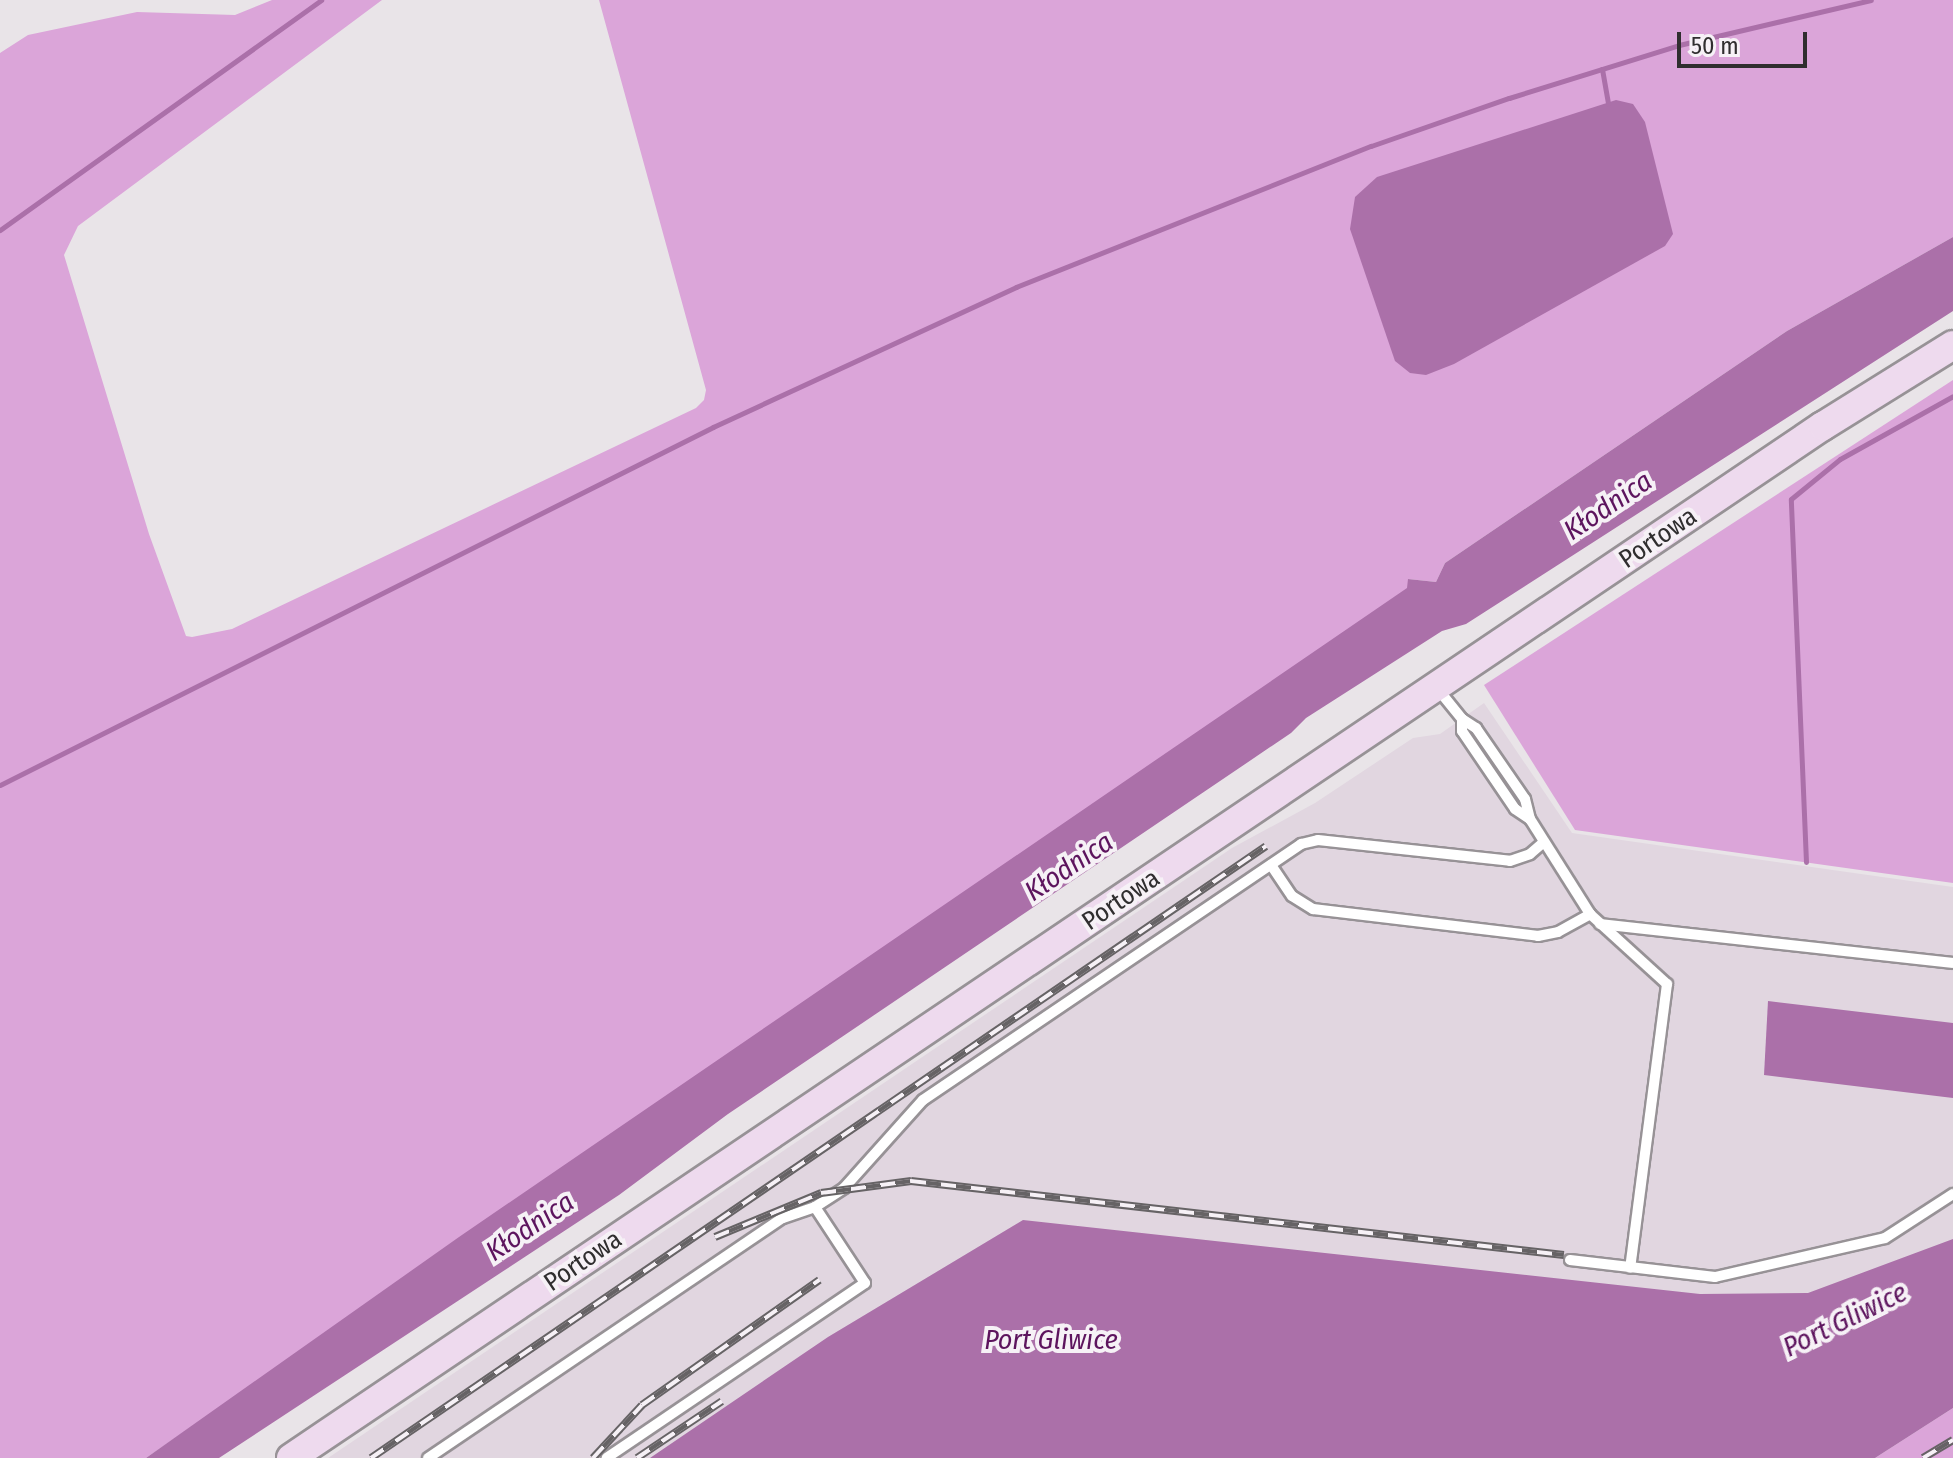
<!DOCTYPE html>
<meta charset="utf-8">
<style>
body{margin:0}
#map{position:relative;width:1953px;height:1458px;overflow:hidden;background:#e9e4e8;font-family:"Fira Sans Condensed",sans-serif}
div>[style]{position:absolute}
.built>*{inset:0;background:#e1d6e0}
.green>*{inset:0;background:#dba5d9}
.water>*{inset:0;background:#ab70a9}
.stream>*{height:5px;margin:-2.5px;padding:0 2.5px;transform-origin:2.5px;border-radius:2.5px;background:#ab70a9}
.roads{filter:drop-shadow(2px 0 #979296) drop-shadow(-2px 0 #979296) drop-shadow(0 2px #979296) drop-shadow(0 -2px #979296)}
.lane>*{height:10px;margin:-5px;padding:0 5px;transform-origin:5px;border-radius:5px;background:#fff}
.secondary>*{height:28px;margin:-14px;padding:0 14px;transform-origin:14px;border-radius:14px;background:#eedaee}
.rail>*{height:8px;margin-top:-4px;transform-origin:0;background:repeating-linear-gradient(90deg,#f6f1f6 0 15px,#666365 0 30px);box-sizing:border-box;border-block:2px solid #666365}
span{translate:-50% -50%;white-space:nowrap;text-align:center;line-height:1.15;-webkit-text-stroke:8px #f6f1f6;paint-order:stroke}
.street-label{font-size:26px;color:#302e2f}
.water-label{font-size:28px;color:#5d145e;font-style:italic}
.scale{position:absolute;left:1677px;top:32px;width:130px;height:36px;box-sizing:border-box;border:4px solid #302e2f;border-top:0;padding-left:10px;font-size:24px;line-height:28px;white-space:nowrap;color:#302e2f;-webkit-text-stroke:6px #f6f1f6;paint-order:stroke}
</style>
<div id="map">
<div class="built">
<div style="clip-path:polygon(1484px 703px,1572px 833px,1953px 887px,1953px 1408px,1875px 1458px,328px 1458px,1232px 848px,1315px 803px,1413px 738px,1440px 734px)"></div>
</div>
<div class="green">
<div style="clip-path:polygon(272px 0,382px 0,78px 226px,64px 255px,149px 534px,186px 636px,192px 637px,232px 629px,696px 408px,704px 400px,706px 390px,599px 0,1953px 0,1953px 237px,1787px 331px,1445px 563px,1436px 582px,1408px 579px,1408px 588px,146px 1458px,0 1458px,0 53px,28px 35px,137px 12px,235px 15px)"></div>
<div style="clip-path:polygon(1953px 380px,1953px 883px,1575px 830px,1484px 685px)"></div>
<div style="clip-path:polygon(1953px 1408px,1953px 1458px,1875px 1458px)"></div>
</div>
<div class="water">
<div style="clip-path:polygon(1616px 100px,1633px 104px,1645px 122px,1673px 234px,1665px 246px,1454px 364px,1426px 375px,1410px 373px,1395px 361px,1350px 229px,1355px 197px,1377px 177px)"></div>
<div style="clip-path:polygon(1953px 237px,1953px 311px,1466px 624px,1442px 631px,1306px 718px,1291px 733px,728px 1114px,619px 1195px,219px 1458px,146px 1458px,459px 1237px,1407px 588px,1408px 579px,1436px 582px,1445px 563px,1787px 331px)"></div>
<div style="clip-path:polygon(1768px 1001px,1953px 1023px,1953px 1098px,1764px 1075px)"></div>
<div style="clip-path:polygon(1023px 1220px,1700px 1294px,1808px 1293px,1953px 1239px,1953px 1408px,1875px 1458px,650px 1458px,828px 1337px)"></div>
</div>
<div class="stream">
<div style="left:1602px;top:69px;width:35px;rotate:80deg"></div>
<div style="left:0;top:230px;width:395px;rotate:-35.6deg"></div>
<div style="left:0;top:785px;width:798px;rotate:-26.66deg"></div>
<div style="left:713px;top:427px;width:334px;rotate:-24.8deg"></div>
<div style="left:1016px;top:287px;width:382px;rotate:-21.7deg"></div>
<div style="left:1371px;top:146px;width:146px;rotate:-19.2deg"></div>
<div style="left:1509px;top:98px;width:178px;rotate:-17.3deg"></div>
<div style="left:1679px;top:45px;width:197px;rotate:-13.2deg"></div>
<div style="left:1806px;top:862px;width:363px;rotate:-92.4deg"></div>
<div style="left:1791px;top:499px;width:63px;rotate:-39.2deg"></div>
<div style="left:1840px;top:459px;width:129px;rotate:-29.1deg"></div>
</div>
<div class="roads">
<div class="lane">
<div style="left:1437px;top:688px;width:40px;rotate:51deg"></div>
<div style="left:1462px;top:719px;width:17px;rotate:33deg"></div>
<div style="left:1476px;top:728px;width:86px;rotate:55.4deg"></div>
<div style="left:1525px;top:799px;width:21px;rotate:76deg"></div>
<div style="left:1462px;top:719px;width:12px;rotate:90deg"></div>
<div style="left:1462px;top:731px;width:94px;rotate:55.8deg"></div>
<div style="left:1515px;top:809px;width:18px;rotate:34deg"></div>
<div style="left:1530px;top:819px;width:112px;rotate:57.7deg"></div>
<div style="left:1590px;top:914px;width:104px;rotate:42.3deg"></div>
<div style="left:1667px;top:984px;width:286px;rotate:97.4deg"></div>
<div style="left:1271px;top:865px;width:37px;rotate:56deg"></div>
<div style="left:1292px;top:896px;width:25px;rotate:32deg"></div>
<div style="left:1313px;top:909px;width:227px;rotate:6.8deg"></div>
<div style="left:1538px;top:936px;width:20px;rotate:-11deg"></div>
<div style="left:1558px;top:932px;width:37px;rotate:-29deg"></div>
<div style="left:1600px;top:924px;width:355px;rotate:6.3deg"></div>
<div style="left:815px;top:1207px;width:35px;rotate:-33deg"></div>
<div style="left:844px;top:1188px;width:118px;rotate:-48.1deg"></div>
<div style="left:923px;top:1100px;width:457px;rotate:-34.1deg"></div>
<div style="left:1301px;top:844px;width:17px;rotate:-13deg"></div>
<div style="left:1318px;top:840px;width:193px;rotate:6.2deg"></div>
<div style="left:1510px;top:861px;width:21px;rotate:-19deg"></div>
<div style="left:1530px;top:854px;width:18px;rotate:-41deg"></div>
<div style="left:1570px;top:1260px;width:146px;rotate:6.7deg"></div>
<div style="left:1715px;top:1277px;width:174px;rotate:-12.9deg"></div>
<div style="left:1885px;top:1238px;width:81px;rotate:-32.9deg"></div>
<div style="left:428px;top:1458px;width:429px;rotate:-34.1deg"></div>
<div style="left:783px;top:1218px;width:34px;rotate:-19deg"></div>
<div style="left:815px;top:1207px;width:91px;rotate:56.7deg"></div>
<div style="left:865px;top:1283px;width:312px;rotate:145.9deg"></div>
</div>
<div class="secondary">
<div style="left:291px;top:1458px;width:1847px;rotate:-33.97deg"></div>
<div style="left:1823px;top:426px;width:153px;rotate:-31.9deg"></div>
</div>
</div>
<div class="rail">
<div style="left:715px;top:1237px;width:115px;rotate:-22.5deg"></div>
<div style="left:821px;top:1193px;width:91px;rotate:-7.6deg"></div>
<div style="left:911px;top:1181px;width:657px;rotate:6.47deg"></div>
<div style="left:371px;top:1458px;width:1084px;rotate:-34.36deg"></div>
<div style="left:593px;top:1458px;width:72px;rotate:-47.2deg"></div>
<div style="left:642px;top:1405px;width:217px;rotate:-35.2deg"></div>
<div style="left:637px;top:1458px;width:102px;rotate:-33.8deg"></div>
<div style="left:1923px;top:1458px;width:35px;rotate:-31deg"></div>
</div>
<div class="street-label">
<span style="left:1658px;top:538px;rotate:-34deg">Portowa</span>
<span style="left:1121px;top:900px;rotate:-34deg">Portowa</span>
<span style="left:583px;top:1261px;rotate:-34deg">Portowa</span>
</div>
<div class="water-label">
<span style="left:1608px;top:506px;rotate:-34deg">Kłodnica</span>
<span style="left:1069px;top:867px;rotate:-34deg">Kłodnica</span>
<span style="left:530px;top:1227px;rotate:-34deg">Kłodnica</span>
<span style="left:1845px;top:1320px;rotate:-26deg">Port Gliwice</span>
<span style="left:1051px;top:1340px">Port Gliwice</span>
</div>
<div class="scale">50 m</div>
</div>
